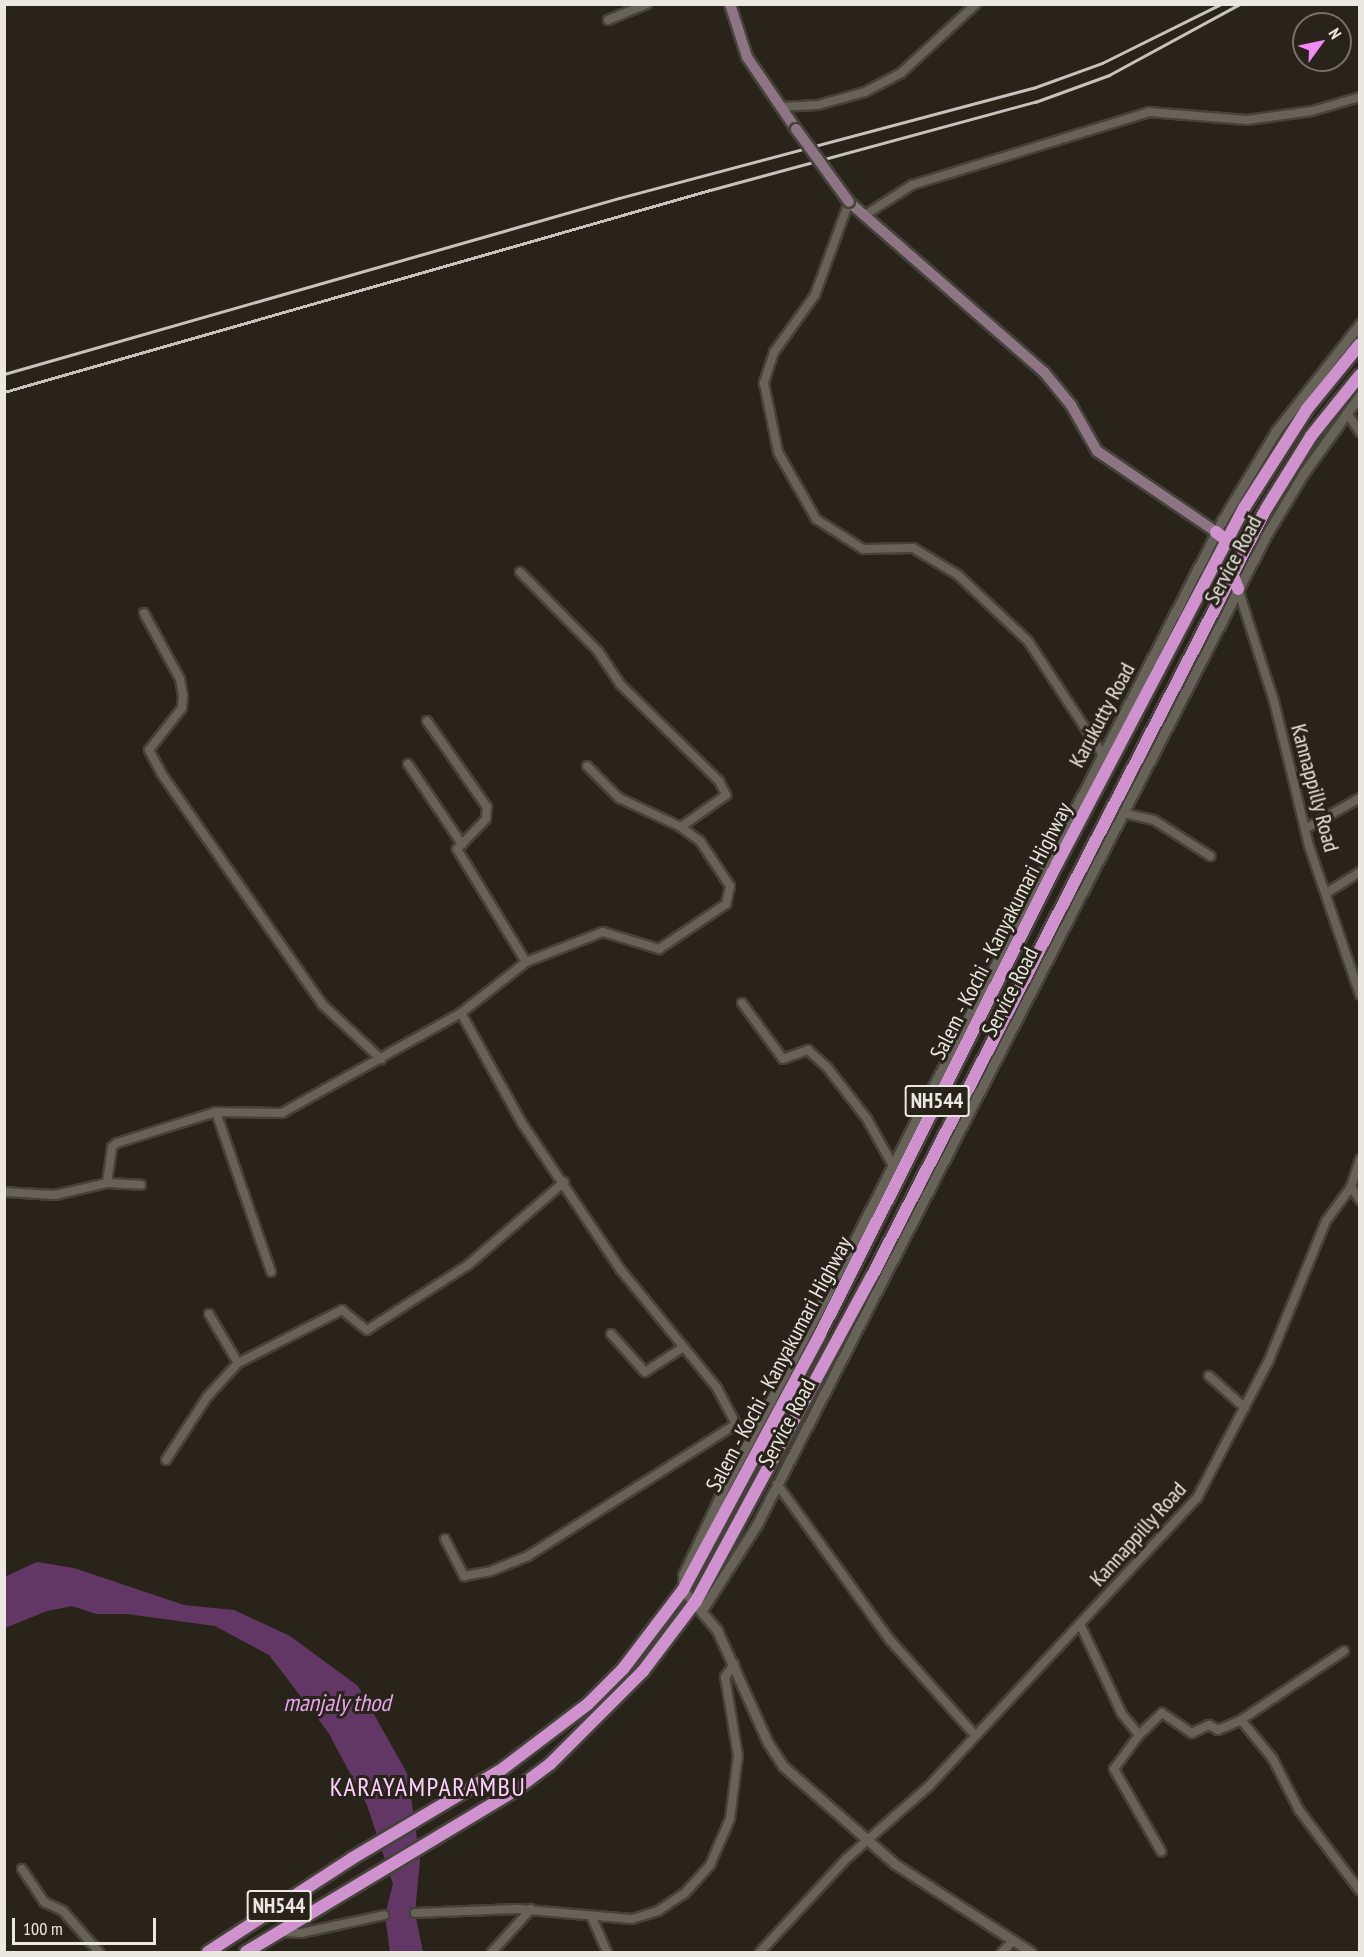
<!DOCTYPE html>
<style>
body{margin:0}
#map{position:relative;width:1364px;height:1957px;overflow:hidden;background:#28241a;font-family:"PT Sans Narrow",sans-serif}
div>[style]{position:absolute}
.water>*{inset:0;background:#633765}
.roads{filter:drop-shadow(2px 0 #45423a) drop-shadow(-2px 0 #45423a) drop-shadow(0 2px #45423a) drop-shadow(0 -2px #45423a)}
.minor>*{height:8px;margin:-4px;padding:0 4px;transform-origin:4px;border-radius:4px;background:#676358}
.tertiary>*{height:9px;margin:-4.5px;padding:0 4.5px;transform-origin:4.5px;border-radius:4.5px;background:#676358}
.secondary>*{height:10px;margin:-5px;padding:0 5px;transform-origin:5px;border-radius:5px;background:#8e7584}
.trunk>*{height:12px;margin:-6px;padding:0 6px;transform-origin:6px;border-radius:6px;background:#d092ce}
.rail>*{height:3px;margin:-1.5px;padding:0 1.5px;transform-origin:1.5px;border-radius:1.5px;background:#c6c3bc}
.bridges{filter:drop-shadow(2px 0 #45423a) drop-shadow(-2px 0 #45423a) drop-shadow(0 2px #45423a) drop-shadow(0 -2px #45423a)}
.secondary-bridge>*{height:10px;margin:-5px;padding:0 5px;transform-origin:5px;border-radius:5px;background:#8e7584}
span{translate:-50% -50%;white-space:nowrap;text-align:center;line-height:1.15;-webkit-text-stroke:6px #28241a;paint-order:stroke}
.shield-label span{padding:2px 4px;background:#28241a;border:2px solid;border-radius:4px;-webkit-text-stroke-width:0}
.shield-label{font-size:21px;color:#ebe8e2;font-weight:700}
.street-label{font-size:22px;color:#ebe8e2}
.water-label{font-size:24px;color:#e7a3e9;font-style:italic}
.quarter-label{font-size:26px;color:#ffd0ff;letter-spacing:1.5px}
.frame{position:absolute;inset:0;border:6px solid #ebe8e2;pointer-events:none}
.north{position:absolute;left:1292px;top:12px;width:60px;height:60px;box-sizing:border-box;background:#28241a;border:2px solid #76726a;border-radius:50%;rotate:57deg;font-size:16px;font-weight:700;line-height:24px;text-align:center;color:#ebe8e2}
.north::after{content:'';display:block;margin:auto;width:21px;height:27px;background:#f18af4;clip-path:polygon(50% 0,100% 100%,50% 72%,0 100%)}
.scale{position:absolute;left:12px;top:1918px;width:144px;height:27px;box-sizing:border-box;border:3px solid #ebe8e2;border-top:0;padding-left:8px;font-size:18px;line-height:21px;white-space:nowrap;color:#ebe8e2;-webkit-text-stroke:4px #28241a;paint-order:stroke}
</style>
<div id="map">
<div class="water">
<div style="clip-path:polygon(37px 1562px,74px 1568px,184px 1605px,234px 1610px,290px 1636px,358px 1686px,408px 1775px,420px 1860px,415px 1913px,423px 1952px,390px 1952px,385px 1915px,393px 1884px,367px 1805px,328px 1732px,269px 1655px,215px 1626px,127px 1614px,96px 1614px,72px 1606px,47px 1611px,5px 1628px,4px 1577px)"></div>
</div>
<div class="roads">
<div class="minor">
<div style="left:608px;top:20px;width:42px;rotate:-22.3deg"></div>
<div style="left:780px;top:107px;width:38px;rotate:-3deg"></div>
<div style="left:818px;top:105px;width:49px;rotate:-15.5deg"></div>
<div style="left:865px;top:92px;width:41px;rotate:-27.8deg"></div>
<div style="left:901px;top:73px;width:102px;rotate:-42.6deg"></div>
<div style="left:849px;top:202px;width:99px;rotate:110.1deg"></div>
<div style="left:815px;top:295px;width:70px;rotate:125.7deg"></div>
<div style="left:774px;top:352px;width:33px;rotate:108deg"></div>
<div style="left:764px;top:383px;width:70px;rotate:78.5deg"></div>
<div style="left:778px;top:452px;width:77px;rotate:60.4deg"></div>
<div style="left:816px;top:519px;width:56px;rotate:32.6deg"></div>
<div style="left:863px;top:549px;width:50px;rotate:-1.1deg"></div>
<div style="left:913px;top:548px;width:52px;rotate:31deg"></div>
<div style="left:958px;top:575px;width:96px;rotate:43.3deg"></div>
<div style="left:1028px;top:641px;width:136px;rotate:56.7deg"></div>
<div style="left:865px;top:215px;width:56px;rotate:-32.6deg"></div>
<div style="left:912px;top:185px;width:248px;rotate:-17.1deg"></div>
<div style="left:1149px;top:112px;width:98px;rotate:4.7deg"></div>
<div style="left:1247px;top:120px;width:66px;rotate:-7.9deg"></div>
<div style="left:1312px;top:111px;width:50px;rotate:-16.3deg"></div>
<div style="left:1347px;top:413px;width:23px;rotate:56deg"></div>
<div style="left:520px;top:572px;width:111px;rotate:45.4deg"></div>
<div style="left:598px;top:651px;width:40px;rotate:56deg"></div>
<div style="left:620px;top:684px;width:139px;rotate:44.4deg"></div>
<div style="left:719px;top:781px;width:16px;rotate:63deg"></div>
<div style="left:726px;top:795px;width:55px;rotate:144.6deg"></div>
<div style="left:1238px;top:589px;width:118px;rotate:72.2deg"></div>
<div style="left:1274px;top:701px;width:149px;rotate:76.4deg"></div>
<div style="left:1309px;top:846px;width:157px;rotate:71.1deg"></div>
<div style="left:144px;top:613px;width:75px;rotate:61.4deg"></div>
<div style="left:180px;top:679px;width:17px;rotate:80deg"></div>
<div style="left:183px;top:696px;width:12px;rotate:95deg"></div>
<div style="left:182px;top:708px;width:53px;rotate:128.2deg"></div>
<div style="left:149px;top:750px;width:26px;rotate:62deg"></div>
<div style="left:161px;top:773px;width:282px;rotate:55.1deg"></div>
<div style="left:322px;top:1004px;width:81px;rotate:43deg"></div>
<div style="left:427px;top:721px;width:105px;rotate:55.1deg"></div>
<div style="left:487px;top:807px;width:12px;rotate:95deg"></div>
<div style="left:486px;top:819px;width:42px;rotate:134deg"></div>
<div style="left:457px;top:849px;width:132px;rotate:58.6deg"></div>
<div style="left:408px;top:764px;width:97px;rotate:56deg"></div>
<div style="left:1123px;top:813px;width:32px;rotate:13deg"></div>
<div style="left:1154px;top:820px;width:67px;rotate:32.7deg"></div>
<div style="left:1305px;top:829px;width:63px;rotate:-29.4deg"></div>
<div style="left:1328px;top:892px;width:38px;rotate:-32deg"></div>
<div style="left:742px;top:1003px;width:69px;rotate:53.8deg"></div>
<div style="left:783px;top:1059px;width:27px;rotate:-20deg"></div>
<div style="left:808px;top:1050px;width:25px;rotate:42deg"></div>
<div style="left:827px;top:1067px;width:66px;rotate:52.4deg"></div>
<div style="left:867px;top:1119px;width:51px;rotate:60.9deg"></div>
<div style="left:461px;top:1013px;width:83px;rotate:-38.1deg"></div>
<div style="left:526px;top:962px;width:83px;rotate:-21.3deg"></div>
<div style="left:603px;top:932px;width:59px;rotate:16.9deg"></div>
<div style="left:659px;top:949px;width:81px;rotate:-33.9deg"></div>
<div style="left:726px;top:904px;width:18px;rotate:-77deg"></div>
<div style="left:730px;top:886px;width:54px;rotate:-123.7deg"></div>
<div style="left:700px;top:841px;width:24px;rotate:-144deg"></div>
<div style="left:681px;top:827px;width:68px;rotate:-154.9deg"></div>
<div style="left:619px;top:798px;width:45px;rotate:-135deg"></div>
<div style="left:216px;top:1112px;width:169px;rotate:71deg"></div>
<div style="left:107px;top:1183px;width:36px;rotate:-82deg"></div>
<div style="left:112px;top:1147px;width:6px;rotate:-39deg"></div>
<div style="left:117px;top:1143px;width:104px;rotate:-17.4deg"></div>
<div style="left:216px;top:1112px;width:66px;rotate:0.9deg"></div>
<div style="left:282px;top:1113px;width:205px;rotate:-29.2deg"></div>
<div style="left:461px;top:1013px;width:126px;rotate:61deg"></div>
<div style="left:522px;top:1123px;width:176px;rotate:56.1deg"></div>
<div style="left:620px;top:1269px;width:154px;rotate:50.8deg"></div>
<div style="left:717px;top:1388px;width:41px;rotate:62.2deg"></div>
<div style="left:736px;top:1424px;width:19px;rotate:39deg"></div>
<div style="left:1351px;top:1187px;width:16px;rotate:55deg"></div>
<div style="left:4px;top:1192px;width:51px;rotate:3.4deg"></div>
<div style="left:55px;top:1195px;width:53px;rotate:-13deg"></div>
<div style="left:107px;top:1183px;width:34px;rotate:3deg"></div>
<div style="left:209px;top:1314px;width:57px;rotate:59.4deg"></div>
<div style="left:238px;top:1363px;width:117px;rotate:-27deg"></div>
<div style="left:342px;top:1310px;width:32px;rotate:39deg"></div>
<div style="left:367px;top:1330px;width:120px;rotate:-32.8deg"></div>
<div style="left:468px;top:1265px;width:127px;rotate:-40.8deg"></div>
<div style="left:611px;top:1334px;width:51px;rotate:48.2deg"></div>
<div style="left:645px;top:1372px;width:44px;rotate:-33deg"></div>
<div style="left:1209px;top:1376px;width:48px;rotate:41.6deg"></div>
<div style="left:166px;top:1460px;width:75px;rotate:-56.9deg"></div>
<div style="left:207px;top:1397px;width:46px;rotate:-47.6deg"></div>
<div style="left:777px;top:1484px;width:193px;rotate:54.1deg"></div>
<div style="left:890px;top:1640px;width:127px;rotate:48.2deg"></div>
<div style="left:445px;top:1539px;width:42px;rotate:62.8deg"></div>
<div style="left:464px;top:1576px;width:27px;rotate:-10deg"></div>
<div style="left:491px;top:1571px;width:40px;rotate:-22deg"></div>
<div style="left:528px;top:1556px;width:246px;rotate:-32.4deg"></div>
<div style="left:1080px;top:1624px;width:99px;rotate:65deg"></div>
<div style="left:1122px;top:1714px;width:27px;rotate:51deg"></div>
<div style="left:1139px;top:1735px;width:32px;rotate:-44deg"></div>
<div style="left:1162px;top:1713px;width:36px;rotate:34deg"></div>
<div style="left:1192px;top:1733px;width:19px;rotate:-25deg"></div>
<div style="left:1209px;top:1725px;width:10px;rotate:29deg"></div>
<div style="left:1218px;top:1730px;width:25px;rotate:-23deg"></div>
<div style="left:1241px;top:1720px;width:50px;rotate:50.6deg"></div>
<div style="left:1273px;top:1759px;width:57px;rotate:63deg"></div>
<div style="left:1299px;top:1810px;width:101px;rotate:53deg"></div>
<div style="left:1241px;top:1720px;width:124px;rotate:-33.8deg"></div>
<div style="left:1139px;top:1735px;width:42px;rotate:126.3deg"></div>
<div style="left:1114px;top:1769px;width:95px;rotate:60.2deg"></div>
<div style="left:22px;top:1869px;width:40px;rotate:56deg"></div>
<div style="left:44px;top:1902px;width:21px;rotate:25deg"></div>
<div style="left:63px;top:1911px;width:55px;rotate:48.7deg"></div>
<div style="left:415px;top:1913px;width:102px;rotate:-2.2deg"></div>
<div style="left:517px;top:1909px;width:115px;rotate:5deg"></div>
<div style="left:632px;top:1919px;width:27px;rotate:-17deg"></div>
<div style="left:658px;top:1911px;width:32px;rotate:-34deg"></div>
<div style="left:685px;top:1893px;width:38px;rotate:-48deg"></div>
<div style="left:710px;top:1865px;width:50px;rotate:-66.5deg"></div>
<div style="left:730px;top:1819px;width:64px;rotate:-82.8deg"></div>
<div style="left:738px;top:1756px;width:80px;rotate:-99.3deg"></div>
<div style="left:725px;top:1677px;width:16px;rotate:-55deg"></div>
<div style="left:592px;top:1918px;width:37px;rotate:66deg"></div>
<div style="left:280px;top:1932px;width:21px;rotate:3deg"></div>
<div style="left:301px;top:1933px;width:85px;rotate:-12.2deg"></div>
<div style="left:492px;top:1952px;width:58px;rotate:-47.8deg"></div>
<div style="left:760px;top:1952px;width:128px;rotate:-47.2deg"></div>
<div style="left:847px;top:1858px;width:109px;rotate:-41.3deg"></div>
<div style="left:929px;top:1786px;width:393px;rotate:-47.1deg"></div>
<div style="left:1197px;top:1498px;width:156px;rotate:-62.4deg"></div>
<div style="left:1269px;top:1360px;width:150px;rotate:-67.7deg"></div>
<div style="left:1326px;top:1221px;width:42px;rotate:-53.7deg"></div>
<div style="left:1351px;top:1187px;width:29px;rotate:-72deg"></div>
<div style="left:1002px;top:1952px;width:16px;rotate:-45deg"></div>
</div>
<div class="tertiary">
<div style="left:702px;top:1610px;width:100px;rotate:-57.3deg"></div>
<div style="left:756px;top:1526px;width:1116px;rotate:-62.75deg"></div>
<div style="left:1267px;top:534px;width:70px;rotate:-59deg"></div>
<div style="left:1303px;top:474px;width:97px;rotate:-54.2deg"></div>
<div style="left:1031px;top:1952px;width:162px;rotate:-147.1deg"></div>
<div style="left:895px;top:1864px;width:149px;rotate:-138.8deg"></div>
<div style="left:783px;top:1766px;width:27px;rotate:-123deg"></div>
<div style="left:768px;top:1743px;width:124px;rotate:-114.3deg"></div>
<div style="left:717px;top:1630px;width:52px;rotate:-130.4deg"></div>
<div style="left:683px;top:1590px;width:15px;rotate:-90deg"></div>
<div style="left:683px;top:1575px;width:92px;rotate:-64.8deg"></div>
<div style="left:722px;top:1492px;width:211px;rotate:-62deg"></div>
<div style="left:821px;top:1306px;width:884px;rotate:-62.94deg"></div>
<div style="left:1223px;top:519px;width:103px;rotate:-58.9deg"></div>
<div style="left:1276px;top:431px;width:136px;rotate:-51.9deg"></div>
</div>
<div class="secondary">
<div style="left:730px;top:4px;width:56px;rotate:72.2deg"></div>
<div style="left:747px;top:57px;width:87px;rotate:55.8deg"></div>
<div style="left:849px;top:202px;width:259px;rotate:41.1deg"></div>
<div style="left:1044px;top:372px;width:43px;rotate:50.7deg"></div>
<div style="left:1071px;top:405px;width:53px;rotate:60.5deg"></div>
<div style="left:1097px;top:451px;width:144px;rotate:34.2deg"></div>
</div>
<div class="trunk">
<div style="left:1216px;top:532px;width:14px;rotate:39deg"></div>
<div style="left:1232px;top:573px;width:17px;rotate:69deg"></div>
<div style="left:208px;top:1952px;width:171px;rotate:-33deg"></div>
<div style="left:351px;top:1859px;width:174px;rotate:-30.7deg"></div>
<div style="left:501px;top:1770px;width:109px;rotate:-37.2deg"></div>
<div style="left:588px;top:1704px;width:49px;rotate:-45deg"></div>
<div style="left:623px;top:1669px;width:99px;rotate:-52.8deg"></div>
<div style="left:683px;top:1590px;width:290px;rotate:-61.8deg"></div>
<div style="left:820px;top:1334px;width:526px;rotate:-63.24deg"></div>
<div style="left:1057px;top:864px;width:402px;rotate:-62.3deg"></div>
<div style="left:1244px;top:508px;width:117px;rotate:-57.5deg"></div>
<div style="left:1307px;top:409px;width:84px;rotate:-50.8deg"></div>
<div style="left:246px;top:1952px;width:313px;rotate:-31deg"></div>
<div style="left:514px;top:1791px;width:45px;rotate:-36.9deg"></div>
<div style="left:550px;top:1764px;width:132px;rotate:-45deg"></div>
<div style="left:643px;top:1671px;width:88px;rotate:-52.9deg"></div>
<div style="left:696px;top:1601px;width:370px;rotate:-61.6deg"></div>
<div style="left:872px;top:1276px;width:862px;rotate:-62.81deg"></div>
<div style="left:1266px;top:509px;width:86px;rotate:-58.3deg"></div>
<div style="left:1311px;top:436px;width:78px;rotate:-51.2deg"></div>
</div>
</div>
<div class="rail">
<div style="left:4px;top:374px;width:640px;rotate:-15.97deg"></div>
<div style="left:619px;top:198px;width:428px;rotate:-14.9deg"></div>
<div style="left:1033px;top:88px;width:73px;rotate:-19.9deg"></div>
<div style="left:1102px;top:63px;width:133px;rotate:-26.4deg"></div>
<div style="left:4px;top:392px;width:734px;rotate:-15.97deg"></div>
<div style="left:710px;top:190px;width:337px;rotate:-15.2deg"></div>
<div style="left:1035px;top:102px;width:79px;rotate:-20deg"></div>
<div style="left:1109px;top:75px;width:149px;rotate:-28.5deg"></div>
</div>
<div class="bridges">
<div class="secondary-bridge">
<div style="left:796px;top:129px;width:90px;rotate:54deg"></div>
</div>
</div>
<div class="shield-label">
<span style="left:937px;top:1101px">NH544</span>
<span style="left:279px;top:1906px">NH544</span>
</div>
<div class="street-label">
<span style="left:1233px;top:560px;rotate:-62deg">Service Road</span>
<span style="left:1102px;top:715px;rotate:-62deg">Karukutty Road</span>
<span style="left:1315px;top:788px;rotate:75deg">Kannappilly Road</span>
<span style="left:1001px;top:931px;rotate:-63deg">Salem - Kochi - Kanyakumari Highway</span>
<span style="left:1010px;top:992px;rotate:-63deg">Service Road</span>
<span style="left:779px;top:1364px;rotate:-62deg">Salem - Kochi - Kanyakumari Highway</span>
<span style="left:787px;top:1423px;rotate:-62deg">Service Road</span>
<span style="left:1138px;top:1534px;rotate:-48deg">Kannappilly Road</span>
</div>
<div class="water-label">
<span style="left:337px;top:1703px">manjaly thod</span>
</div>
<div class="quarter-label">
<span style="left:428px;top:1787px">KARAYAMPARAMBU</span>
</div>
<div class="frame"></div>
<div class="north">N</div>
<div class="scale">100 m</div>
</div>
